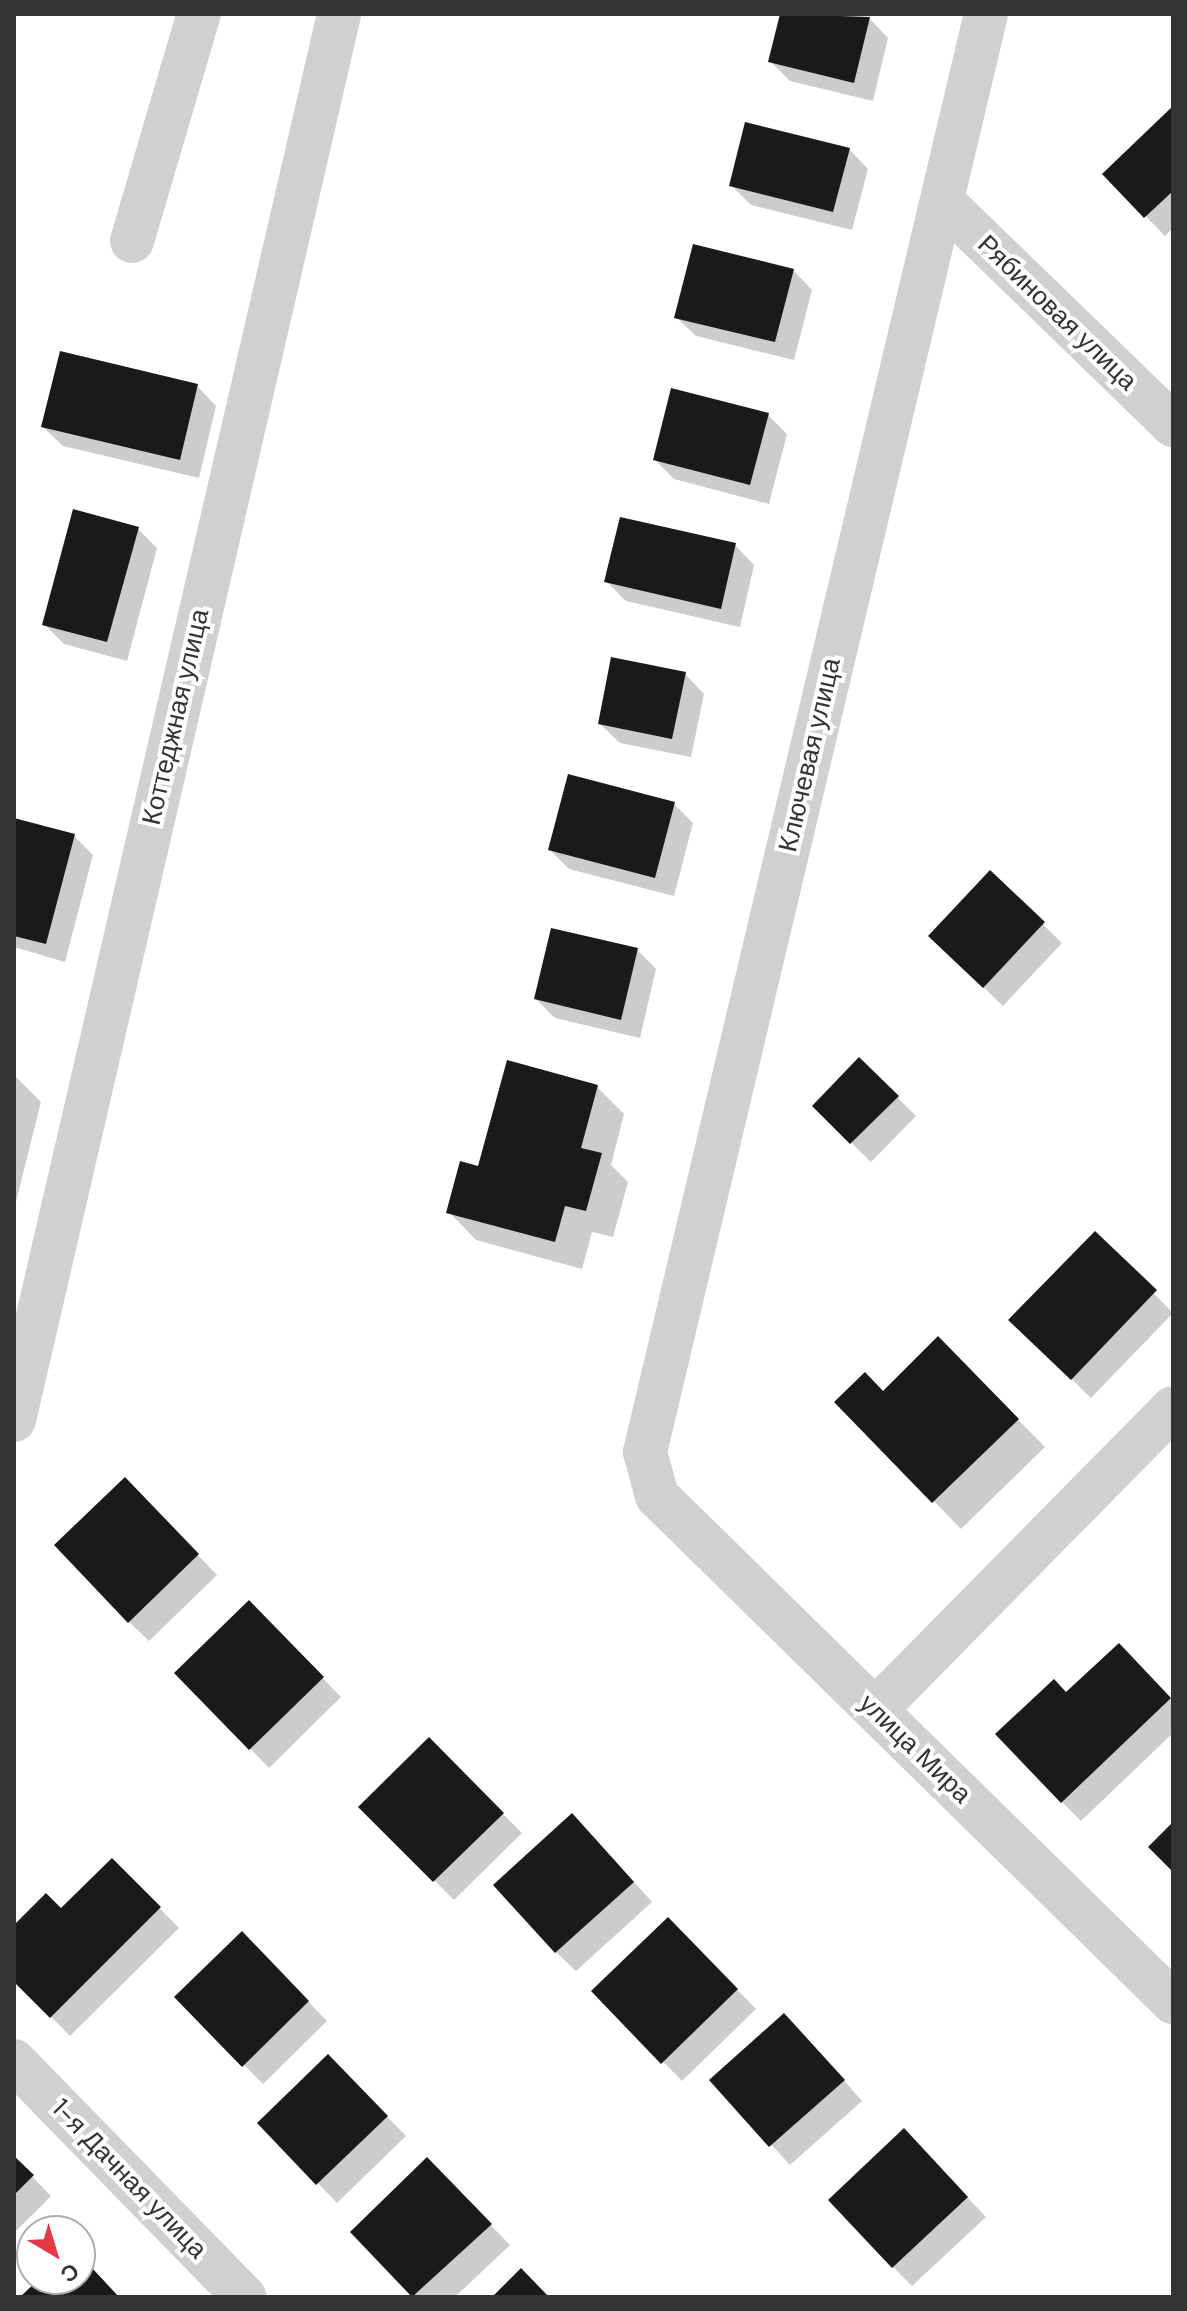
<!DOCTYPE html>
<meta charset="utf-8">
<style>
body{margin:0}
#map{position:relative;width:1187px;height:2311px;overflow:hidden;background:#fff;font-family:"DM Sans",sans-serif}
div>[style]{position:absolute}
.shadow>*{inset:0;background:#0003}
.building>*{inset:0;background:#1a1a1a}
.minor>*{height:44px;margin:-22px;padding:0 22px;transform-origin:22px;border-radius:22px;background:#d0d0d0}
span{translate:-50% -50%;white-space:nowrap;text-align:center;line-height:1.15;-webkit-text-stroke:8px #fff;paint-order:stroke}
.street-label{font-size:26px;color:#333}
.frame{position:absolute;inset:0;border:16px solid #333;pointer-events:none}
.north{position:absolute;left:16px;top:2215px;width:80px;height:80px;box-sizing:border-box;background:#fff;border:2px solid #adadad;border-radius:50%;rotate:142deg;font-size:22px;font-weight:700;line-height:32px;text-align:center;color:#333}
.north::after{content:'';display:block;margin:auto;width:28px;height:36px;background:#e63946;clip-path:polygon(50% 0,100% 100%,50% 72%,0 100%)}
</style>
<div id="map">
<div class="shadow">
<div style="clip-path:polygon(782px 14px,869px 18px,888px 38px,873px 101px,790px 81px,771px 62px)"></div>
<div style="clip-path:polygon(1173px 109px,1173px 228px,1165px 236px,1105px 174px)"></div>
<div style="clip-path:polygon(849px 149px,868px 169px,852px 230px,751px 205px,732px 186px)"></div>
<div style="clip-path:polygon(793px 270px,812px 290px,794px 360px,696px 336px,676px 317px)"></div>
<div style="clip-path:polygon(197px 386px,216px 406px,199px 478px,63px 446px,43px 427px)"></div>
<div style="clip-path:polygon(768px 415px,787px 434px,769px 504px,674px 479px,655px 460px)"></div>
<div style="clip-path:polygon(137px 528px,157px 548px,127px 661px,64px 644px,44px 624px)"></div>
<div style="clip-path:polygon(735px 545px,754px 565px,740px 627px,626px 601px,607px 582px)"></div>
<div style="clip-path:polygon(685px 674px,704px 694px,691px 757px,620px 743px,600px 724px)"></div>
<div style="clip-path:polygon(673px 803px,693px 823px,674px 896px,569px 869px,550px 850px)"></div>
<div style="clip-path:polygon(14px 820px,74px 836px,93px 855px,65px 962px,14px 947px)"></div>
<div style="clip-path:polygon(990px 873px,1062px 943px,1003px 1006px,950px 955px)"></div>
<div style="clip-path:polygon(637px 950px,656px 969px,640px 1038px,555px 1018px,536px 999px)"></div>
<div style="clip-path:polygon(859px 1059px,916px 1116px,871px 1162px,814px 1106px)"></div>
<div style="clip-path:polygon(14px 1075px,41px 1102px,14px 1210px)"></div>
<div style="clip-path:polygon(597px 1087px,624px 1114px,611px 1165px,628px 1182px,613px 1237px,592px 1232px,582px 1269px,476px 1240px,449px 1212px,479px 1168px)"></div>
<div style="clip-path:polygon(1095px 1233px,1173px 1313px,1091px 1398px,1011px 1320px)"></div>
<div style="clip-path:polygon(938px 1339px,1045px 1447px,961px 1529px,837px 1402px,883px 1393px)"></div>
<div style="clip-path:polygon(144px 1499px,217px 1575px,149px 1641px,129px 1622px)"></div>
<div style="clip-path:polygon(249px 1602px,341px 1697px,269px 1768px,177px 1673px)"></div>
<div style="clip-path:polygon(1119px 1645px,1173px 1701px,1173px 1733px,1081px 1821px,1062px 1802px,1067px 1694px)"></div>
<div style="clip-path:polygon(429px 1740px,522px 1833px,454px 1900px,361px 1807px)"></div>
<div style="clip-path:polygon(592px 1835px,652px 1902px,576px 1971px,556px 1952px)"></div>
<div style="clip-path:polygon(112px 1860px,179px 1928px,70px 2036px,14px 1979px,14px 1927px,62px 1911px)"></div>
<div style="clip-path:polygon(668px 1919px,756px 2009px,682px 2081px,594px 1991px)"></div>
<div style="clip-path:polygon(242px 1934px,327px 2021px,263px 2084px,177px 1997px)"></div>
<div style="clip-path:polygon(804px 2035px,862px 2101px,790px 2165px,712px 2080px)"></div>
<div style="clip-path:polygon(328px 2057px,406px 2136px,337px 2203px,260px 2123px)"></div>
<div style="clip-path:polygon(923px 2150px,986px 2217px,912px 2286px,893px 2267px)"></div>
<div style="clip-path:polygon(14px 2158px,51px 2196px,14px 2233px)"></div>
<div style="clip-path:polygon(427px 2160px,510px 2245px,455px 2297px,415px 2297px,353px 2232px)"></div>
</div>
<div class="building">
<div style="clip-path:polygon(780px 14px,870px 17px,854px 83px,768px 62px)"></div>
<div style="clip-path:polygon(1173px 106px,1173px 191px,1144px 218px,1102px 174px)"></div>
<div style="clip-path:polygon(745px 122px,850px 148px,833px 212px,729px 186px)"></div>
<div style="clip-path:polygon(693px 244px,794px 269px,775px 342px,674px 318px)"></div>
<div style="clip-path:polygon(60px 351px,198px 384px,180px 460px,41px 427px)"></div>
<div style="clip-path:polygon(671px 388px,769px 413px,750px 485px,653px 460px)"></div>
<div style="clip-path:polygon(73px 509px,139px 527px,107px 642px,42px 625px)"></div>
<div style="clip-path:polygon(620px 517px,736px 543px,721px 609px,604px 582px)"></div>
<div style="clip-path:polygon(611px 657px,686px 672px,672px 739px,598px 724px)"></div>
<div style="clip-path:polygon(568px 774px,675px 802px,655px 878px,548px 850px)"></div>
<div style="clip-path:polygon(14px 818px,75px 834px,46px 944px,14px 936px)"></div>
<div style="clip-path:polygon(990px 870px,1045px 922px,983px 988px,928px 936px)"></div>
<div style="clip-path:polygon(551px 928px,638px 948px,621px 1020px,534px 999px)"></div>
<div style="clip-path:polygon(859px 1057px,899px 1096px,850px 1144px,812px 1106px)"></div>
<div style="clip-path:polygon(507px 1060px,598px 1085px,581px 1148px,602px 1153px,586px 1211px,565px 1206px,555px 1242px,446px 1213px,460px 1161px,478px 1166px)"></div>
<div style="clip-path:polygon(1095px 1231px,1157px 1290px,1071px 1380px,1008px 1320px)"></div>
<div style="clip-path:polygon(938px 1336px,1019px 1419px,932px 1503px,834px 1402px,865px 1372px,883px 1391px)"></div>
<div style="clip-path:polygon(125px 1477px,199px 1554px,128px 1623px,54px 1545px)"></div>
<div style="clip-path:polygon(249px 1600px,324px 1677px,249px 1750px,174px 1673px)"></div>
<div style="clip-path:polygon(1119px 1643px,1171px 1698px,1061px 1803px,995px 1734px,1054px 1679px,1066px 1692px)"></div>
<div style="clip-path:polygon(429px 1737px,504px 1813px,433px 1882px,358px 1807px)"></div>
<div style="clip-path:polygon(572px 1813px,634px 1882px,555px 1953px,493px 1885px)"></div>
<div style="clip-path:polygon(1173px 1822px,1173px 1872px,1148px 1847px)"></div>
<div style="clip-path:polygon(112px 1858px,161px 1907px,50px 2018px,14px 1982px,14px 1925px,46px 1893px,61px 1908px)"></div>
<div style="clip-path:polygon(668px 1917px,738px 1989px,661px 2064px,591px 1991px)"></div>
<div style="clip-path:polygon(242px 1931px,309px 2001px,242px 2067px,174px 1997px)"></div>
<div style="clip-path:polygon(784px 2013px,845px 2080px,769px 2147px,709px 2080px)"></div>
<div style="clip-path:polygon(328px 2054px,388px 2116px,316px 2185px,257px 2123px)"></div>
<div style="clip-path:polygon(904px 2128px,968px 2197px,892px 2268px,828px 2200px)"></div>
<div style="clip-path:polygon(14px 2156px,34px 2175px,14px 2195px)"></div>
<div style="clip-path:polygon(427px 2157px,492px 2224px,412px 2297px,350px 2232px)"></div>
<div style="clip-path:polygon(80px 2255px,119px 2297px,20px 2297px,39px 2279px,80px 2279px)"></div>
<div style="clip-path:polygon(521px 2268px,549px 2297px,492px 2297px)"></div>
</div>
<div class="minor">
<div style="left:986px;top:14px;width:1478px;rotate:103.34deg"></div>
<div style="left:645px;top:1452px;width:46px;rotate:74.7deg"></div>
<div style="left:657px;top:1496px;width:723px;rotate:44.44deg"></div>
<div style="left:942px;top:201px;width:322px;rotate:44.1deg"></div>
<div style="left:132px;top:241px;width:237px;rotate:-73.6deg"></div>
<div style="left:14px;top:1420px;width:1443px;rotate:-76.98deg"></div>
<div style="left:875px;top:1710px;width:424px;rotate:-45.4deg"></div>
<div style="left:14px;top:2061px;width:330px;rotate:45.7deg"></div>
</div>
<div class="street-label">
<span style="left:1057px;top:313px;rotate:44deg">Рябиновая улица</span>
<span style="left:176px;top:717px;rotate:-77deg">Коттеджная улица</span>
<span style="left:810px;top:755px;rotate:-77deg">Ключевая улица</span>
<span style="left:915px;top:1749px;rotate:44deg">улица Мира</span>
<span style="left:129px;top:2179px;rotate:46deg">1-я Дачная улица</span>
</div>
<div class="frame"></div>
<div class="north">С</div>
</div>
